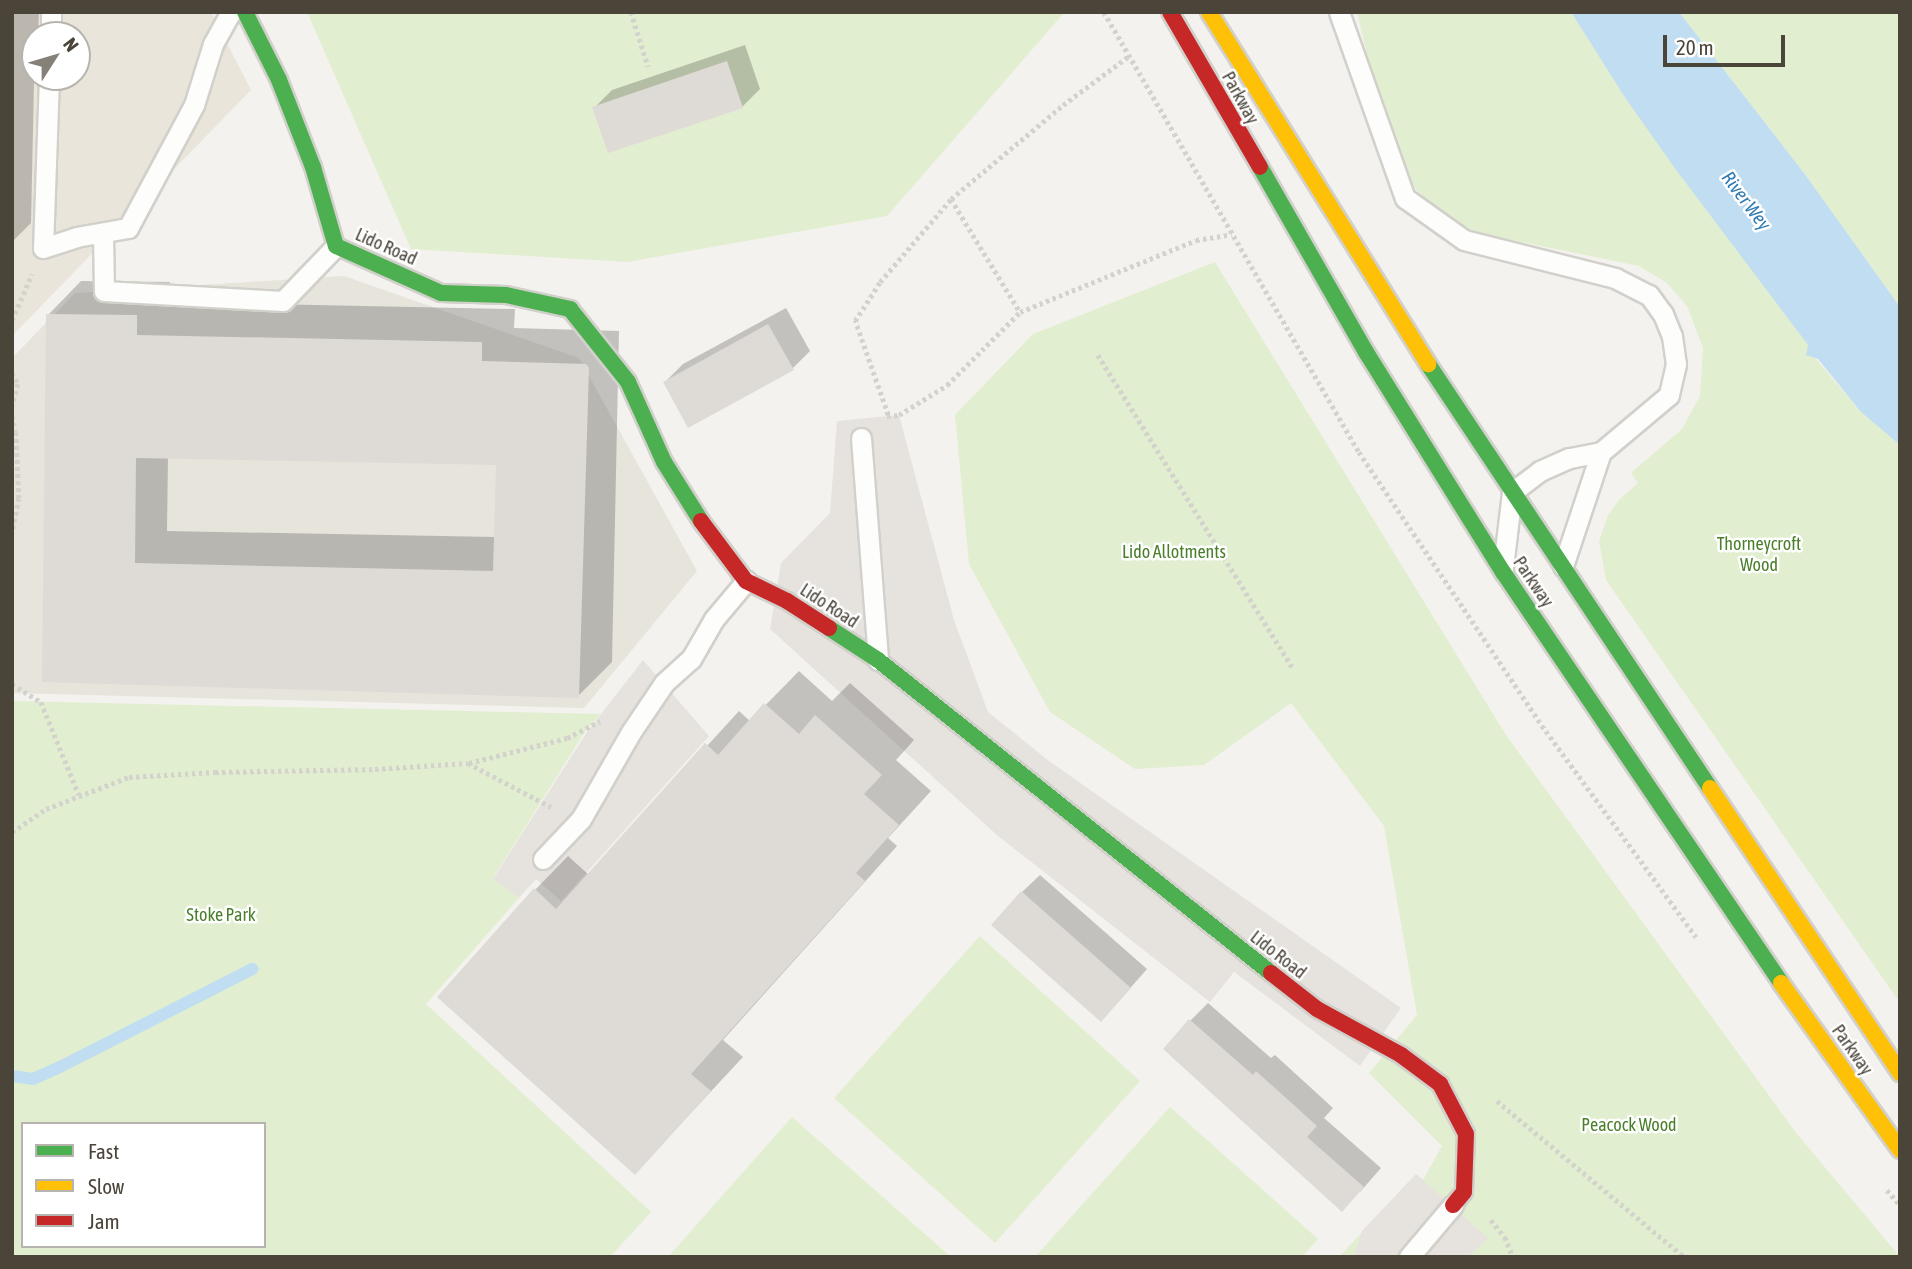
<!DOCTYPE html>
<style>
body{margin:0}
#map{position:relative;width:1912px;height:1269px;overflow:hidden;background:#f4f2ee;font-family:"Asap Condensed",sans-serif}
div>[style]{position:absolute}
.residential>*{inset:0;background:#e7e4dc}
.education>*{inset:0;background:#eae5da}
.green>*{inset:0;background:#e1eecf}
.parking>*{inset:0;background:#e6e3df}
.water>*{inset:0;background:#c0ddf1}
.shadow>*{inset:0;background:#0003}
.stream>*{height:12px;margin:-6px;padding:0 6px;transform-origin:6px;border-radius:6px;background:#c0ddf1}
.building>*{inset:0;background:#dedbd6}
.path>*{height:4.5px;margin-top:-2.25px;transform-origin:0;background:repeating-linear-gradient(90deg,#d3d2cc 0 3.5px,transparent 0 7px)}
.roads{filter:drop-shadow(2px 0 #d2d0cb) drop-shadow(-2px 0 #d2d0cb) drop-shadow(0 2px #d2d0cb) drop-shadow(0 -2px #d2d0cb)}
.lane>*{height:19px;margin:-9.5px;padding:0 9.5px;transform-origin:9.5px;border-radius:9.5px;background:#fdfdfc}
.fast>*{height:16px;margin:-8px;padding:0 8px;transform-origin:8px;border-radius:8px;background:#4caf50}
.slow>*{height:16px;margin:-8px;padding:0 8px;transform-origin:8px;border-radius:8px;background:#ffc107}
.jam>*{height:16px;margin:-8px;padding:0 8px;transform-origin:8px;border-radius:8px;background:#c62828}
span{translate:-50% -50%;white-space:nowrap;text-align:center;line-height:1.15;-webkit-text-stroke:5px #fff;paint-order:stroke}
.street-label{font-size:18px;color:#4b4439}
.park-label{font-size:18px;color:#4a7f2a}
.water-label{font-size:19px;color:#2e7ab2;font-style:italic}
.frame{position:absolute;inset:0;border:14px solid #4b4439;pointer-events:none}
.legend{position:absolute;left:21px;top:1122px;width:245px;height:126px;box-sizing:border-box;background:#fff;border:2px solid #b7b4b0;margin:0;padding:9px 12px;list-style:none;font-size:21px;color:#4b4439}
.legend li{display:flex;align-items:center;gap:14px;height:35px}
.legend b{width:35px;border:2px solid #b7b4b0}
.north{position:absolute;left:21px;top:21px;width:70px;height:70px;box-sizing:border-box;background:#fff;border:2px solid #b7b4b0;border-radius:50%;rotate:53deg;font-size:19px;font-weight:700;line-height:28px;text-align:center;color:#4b4439}
.north::after{content:'';display:block;margin:auto;width:24px;height:32px;background:#868178;clip-path:polygon(50% 0,100% 100%,50% 72%,0 100%)}
.scale{position:absolute;left:1663px;top:35px;width:122px;height:32px;box-sizing:border-box;border:4px solid #4b4439;border-top:0;padding-left:9px;font-size:21px;line-height:24px;white-space:nowrap;color:#4b4439;-webkit-text-stroke:5px #fff;paint-order:stroke}
</style>
<div id="map">
<div class="residential">
<div style="clip-path:polygon(344px 276px,579px 358px,697px 571px,584px 708px,12px 693px,12px 358px,75px 293px)"></div>
</div>
<div class="education">
<div style="clip-path:polygon(evenodd,12px 12px,211px 12px,251px 90px,12px 336px,12px 12px,35px 35px,77px 35px,77px 77px,35px 77px,35px 35px)"></div>
</div>
<div class="green">
<div style="clip-path:polygon(307px 12px,1062px 12px,1063px 14px,887px 216px,627px 262px,411px 249px)"></div>
<div style="clip-path:polygon(1357px 12px,1571px 12px,1624px 96px,1808px 345px,1809px 351px,1861px 412px,1900px 445px,1900px 1003px,1606px 580px,1599px 541px,1608px 515px,1619px 500px,1638px 483px,1631px 473px,1682px 429px,1700px 396px,1703px 348px,1687px 306px,1667px 283px,1639px 266px,1482px 234px,1449px 220px,1428px 203px,1406px 177px,1388px 143px)"></div>
<div style="clip-path:polygon(1679px 12px,1900px 12px,1900px 307px,1804px 173px)"></div>
<div style="clip-path:polygon(1215px 262px,1506px 735px,1797px 1134px,1900px 1257px,1339px 1257px,1416px 1174px,1423px 1180px,1442px 1146px,1369px 1073px,1417px 1015px,1384px 826px,1291px 703px,1204px 765px,1135px 769px,1050px 712px,969px 564px,955px 415px,1033px 334px)"></div>
<div style="clip-path:polygon(evenodd,12px 701px,601px 714px,586px 730px,493px 878px,519px 898px,426px 1004px,651px 1212px,610px 1257px,12px 1257px,12px 701px,23px 1124px,264px 1124px,264px 1246px,23px 1246px,23px 1124px)"></div>
<div style="clip-path:polygon(980px 936px,1140px 1081px,995px 1243px,834px 1098px)"></div>
<div style="clip-path:polygon(1170px 1107px,1318px 1239px,1302px 1257px,1035px 1257px)"></div>
<div style="clip-path:polygon(792px 1117px,951px 1257px,668px 1257px)"></div>
</div>
<div class="parking">
<div style="clip-path:polygon(899px 415px,954px 620px,988px 712px,1049px 761px,1401px 1008px,1360px 1066px,1234px 972px,1210px 1002px,998px 836px,770px 629px,781px 563px,830px 513px,837px 421px)"></div>
<div style="clip-path:polygon(643px 660px,709px 736px,561px 901px,536px 879px,519px 898px,493px 879px,587px 732px)"></div>
<div style="clip-path:polygon(1416px 1174px,1488px 1238px,1469px 1257px,1354px 1257px,1362px 1231px)"></div>
</div>
<div class="water">
<div style="clip-path:polygon(1571px 12px,1679px 12px,1804px 173px,1900px 307px,1900px 445px,1861px 412px,1818px 359px,1806px 355px,1808px 345px,1674px 167px,1624px 96px)"></div>
</div>
<div class="shadow">
<div style="clip-path:polygon(12px 12px,39px 12px,38px 35px,35px 35px,31px 223px,12px 242px)"></div>
<div style="clip-path:polygon(745px 45px,760px 89px,742px 107px,594px 108px,612px 90px)"></div>
<div style="clip-path:polygon(evenodd,81px 281px,170px 282px,170px 302px,515px 309px,514px 328px,619px 331px,612px 662px,578px 696px,44px 680px,48px 315px,81px 281px,168px 457px,498px 463px,495px 537px,167px 531px,168px 457px)"></div>
<div style="clip-path:polygon(786px 308px,810px 351px,792px 369px,665px 382px,683px 364px)"></div>
<div style="clip-path:polygon(799px 671px,832px 701px,850px 683px,914px 740px,896px 760px,931px 791px,888px 838px,897px 846px,723px 1040px,743px 1057px,635px 1173px,535px 890px,568px 856px,589px 875px,739px 711px,750px 721px)"></div>
<div style="clip-path:polygon(1040px 875px,1147px 969px,1118px 1002px,1022px 892px)"></div>
<div style="clip-path:polygon(1208px 1003px,1271px 1058px,1275px 1055px,1333px 1108px,1324px 1118px,1381px 1168px,1360px 1192px,1190px 1021px)"></div>
</div>
<div class="stream">
<div style="left:12px;top:1076px;width:21px;rotate:8deg"></div>
<div style="left:33px;top:1079px;width:30px;rotate:-24deg"></div>
<div style="left:60px;top:1067px;width:216px;rotate:-27deg"></div>
</div>
<div class="building">
<div style="clip-path:polygon(727px 61px,743px 108px,608px 153px,592px 107px)"></div>
<div style="clip-path:polygon(evenodd,46px 314px,137px 315px,137px 335px,482px 342px,482px 361px,586px 364px,589px 368px,579px 698px,42px 682px,46px 314px,136px 458px,496px 465px,493px 571px,135px 563px,136px 458px)"></div>
<div style="clip-path:polygon(768px 324px,794px 370px,688px 428px,663px 382px)"></div>
<div style="clip-path:polygon(764px 703px,799px 734px,815px 715px,882px 775px,864px 794px,899px 825px,856px 873px,865px 881px,691px 1074px,711px 1091px,635px 1175px,437px 997px,534px 888px,556px 909px,705px 743px,718px 755px)"></div>
<div style="clip-path:polygon(1021px 891px,1131px 988px,1101px 1022px,991px 925px)"></div>
<div style="clip-path:polygon(1189px 1019px,1253px 1075px,1256px 1071px,1317px 1126px,1307px 1137px,1364px 1187px,1342px 1212px,1163px 1049px)"></div>
</div>
<div class="path">
<div style="left:631px;top:12px;width:57px;rotate:72.5deg"></div>
<div style="left:1104px;top:12px;width:509px;rotate:59.91deg"></div>
<div style="left:1359px;top:452px;width:336px;rotate:56.2deg"></div>
<div style="left:1546px;top:731px;width:255px;rotate:53.9deg"></div>
<div style="left:951px;top:199px;width:132px;rotate:58.6deg"></div>
<div style="left:12px;top:320px;width:50px;rotate:-66.5deg"></div>
<div style="left:1098px;top:355px;width:369px;rotate:58.1deg"></div>
<div style="left:12px;top:373px;width:13px;rotate:61deg"></div>
<div style="left:18px;top:384px;width:23px;rotate:105deg"></div>
<div style="left:888px;top:415px;width:100px;rotate:-109.3deg"></div>
<div style="left:855px;top:321px;width:46px;rotate:-57.3deg"></div>
<div style="left:880px;top:282px;width:109px;rotate:-49.5deg"></div>
<div style="left:951px;top:199px;width:146px;rotate:-40deg"></div>
<div style="left:1063px;top:105px;width:82px;rotate:-36.6deg"></div>
<div style="left:12px;top:416px;width:16px;rotate:76deg"></div>
<div style="left:16px;top:432px;width:66px;rotate:87.4deg"></div>
<div style="left:19px;top:498px;width:36px;rotate:101deg"></div>
<div style="left:887px;top:416px;width:12px;rotate:-5deg"></div>
<div style="left:899px;top:415px;width:57px;rotate:-32deg"></div>
<div style="left:947px;top:385px;width:103px;rotate:-45deg"></div>
<div style="left:1020px;top:312px;width:190px;rotate:-22.2deg"></div>
<div style="left:1196px;top:240px;width:36px;rotate:-9deg"></div>
<div style="left:12px;top:684px;width:34px;rotate:32deg"></div>
<div style="left:41px;top:702px;width:100px;rotate:67.8deg"></div>
<div style="left:469px;top:763px;width:101px;rotate:-14.3deg"></div>
<div style="left:567px;top:738px;width:37px;rotate:-27deg"></div>
<div style="left:12px;top:832px;width:41px;rotate:-34.1deg"></div>
<div style="left:46px;top:809px;width:89px;rotate:-21.1deg"></div>
<div style="left:129px;top:777px;width:86px;rotate:-3.3deg"></div>
<div style="left:215px;top:772px;width:160px;rotate:-1.1deg"></div>
<div style="left:375px;top:769px;width:93px;rotate:-3.7deg"></div>
<div style="left:468px;top:763px;width:94px;rotate:27.9deg"></div>
<div style="left:1497px;top:1101px;width:244px;rotate:39.8deg"></div>
<div style="left:1887px;top:1190px;width:20px;rotate:49deg"></div>
<div style="left:1491px;top:1220px;width:22px;rotate:51deg"></div>
<div style="left:1505px;top:1237px;width:22px;rotate:68deg"></div>
</div>
<div class="roads">
<div class="lane">
<div style="left:1339px;top:12px;width:197px;rotate:70.5deg"></div>
<div style="left:1405px;top:198px;width:72px;rotate:35.4deg"></div>
<div style="left:1464px;top:240px;width:156px;rotate:14.1deg"></div>
<div style="left:1615px;top:278px;width:38px;rotate:27deg"></div>
<div style="left:1649px;top:295px;width:24px;rotate:54deg"></div>
<div style="left:1663px;top:314px;width:24px;rotate:68deg"></div>
<div style="left:1672px;top:336px;width:28px;rotate:82deg"></div>
<div style="left:1676px;top:364px;width:32px;rotate:103deg"></div>
<div style="left:1669px;top:395px;width:89px;rotate:140deg"></div>
<div style="left:1601px;top:452px;width:33px;rotate:169deg"></div>
<div style="left:1569px;top:458px;width:32px;rotate:156deg"></div>
<div style="left:1540px;top:471px;width:35px;rotate:143deg"></div>
<div style="left:1512px;top:492px;width:77px;rotate:96.8deg"></div>
<div style="left:51px;top:35px;width:23px;rotate:-90deg"></div>
<div style="left:49px;top:77px;width:171px;rotate:92deg"></div>
<div style="left:43px;top:248px;width:35px;rotate:-18deg"></div>
<div style="left:76px;top:237px;width:53px;rotate:-9.8deg"></div>
<div style="left:128px;top:228px;width:140px;rotate:-61.8deg"></div>
<div style="left:194px;top:105px;width:64px;rotate:-72.7deg"></div>
<div style="left:213px;top:44px;width:37px;rotate:-61deg"></div>
<div style="left:103px;top:233px;width:58px;rotate:89deg"></div>
<div style="left:104px;top:291px;width:179px;rotate:3.2deg"></div>
<div style="left:283px;top:301px;width:76px;rotate:-46.1deg"></div>
<div style="left:861px;top:438px;width:223px;rotate:85.6deg"></div>
<div style="left:1563px;top:566px;width:120px;rotate:-71.6deg"></div>
<div style="left:543px;top:859px;width:55px;rotate:-46.5deg"></div>
<div style="left:581px;top:819px;width:100px;rotate:-60.1deg"></div>
<div style="left:631px;top:732px;width:59px;rotate:-56deg"></div>
<div style="left:664px;top:683px;width:36px;rotate:-42deg"></div>
<div style="left:691px;top:659px;width:46px;rotate:-60.1deg"></div>
<div style="left:714px;top:619px;width:50px;rotate:-49.9deg"></div>
<div style="left:1409px;top:1257px;width:68px;rotate:-49.8deg"></div>
</div>
<div class="fast">
<div style="left:245px;top:12px;width:76px;rotate:63.4deg"></div>
<div style="left:279px;top:80px;width:93px;rotate:68.7deg"></div>
<div style="left:313px;top:167px;width:82px;rotate:73.8deg"></div>
<div style="left:336px;top:246px;width:115px;rotate:24.1deg"></div>
<div style="left:441px;top:293px;width:65px;rotate:1.8deg"></div>
<div style="left:506px;top:295px;width:66px;rotate:12.3deg"></div>
<div style="left:570px;top:309px;width:93px;rotate:51.5deg"></div>
<div style="left:628px;top:382px;width:88px;rotate:65.8deg"></div>
<div style="left:664px;top:462px;width:70px;rotate:57.9deg"></div>
<div style="left:1260px;top:167px;width:213px;rotate:60.2deg"></div>
<div style="left:1366px;top:352px;width:259px;rotate:58.1deg"></div>
<div style="left:1503px;top:572px;width:496px;rotate:55.9deg"></div>
<div style="left:1428px;top:364px;width:509px;rotate:56.37deg"></div>
<div style="left:829px;top:628px;width:59px;rotate:33.1deg"></div>
<div style="left:878px;top:660px;width:502px;rotate:38.54deg"></div>
</div>
<div class="slow">
<div style="left:1209px;top:12px;width:415px;rotate:58.1deg"></div>
<div style="left:1710px;top:788px;width:343px;rotate:56.3deg"></div>
<div style="left:1781px;top:983px;width:205px;rotate:54.5deg"></div>
</div>
<div class="jam">
<div style="left:1170px;top:12px;width:179px;rotate:59.9deg"></div>
<div style="left:701px;top:521px;width:75px;rotate:53.1deg"></div>
<div style="left:746px;top:581px;width:46px;rotate:26deg"></div>
<div style="left:787px;top:601px;width:50px;rotate:32.7deg"></div>
<div style="left:1271px;top:973px;width:58px;rotate:38deg"></div>
<div style="left:1317px;top:1009px;width:96px;rotate:28.7deg"></div>
<div style="left:1401px;top:1055px;width:49px;rotate:36.6deg"></div>
<div style="left:1440px;top:1084px;width:56px;rotate:62.5deg"></div>
<div style="left:1466px;top:1134px;width:58px;rotate:92deg"></div>
<div style="left:1464px;top:1192px;width:17px;rotate:130deg"></div>
</div>
</div>
<div class="street-label">
<span style="left:1240px;top:98px;rotate:61deg">Parkway</span>
<span style="left:386px;top:247px;rotate:24deg">Lido Road</span>
<span style="left:1533px;top:582px;rotate:56deg">Parkway</span>
<span style="left:829px;top:606px;rotate:33deg">Lido Road</span>
<span style="left:1278px;top:955px;rotate:38deg">Lido Road</span>
<span style="left:1852px;top:1050px;rotate:55deg">Parkway</span>
</div>
<div class="park-label">
<span style="left:1759px;top:555px">Thorneycroft<br>Wood</span>
<span style="left:1174px;top:552px">Lido Allotments</span>
<span style="left:221px;top:915px">Stoke Park</span>
<span style="left:1629px;top:1125px">Peacock Wood</span>
</div>
<div class="water-label">
<span style="left:1746px;top:201px;rotate:53deg">River Wey</span>
</div>
<div class="frame"></div>
<ul class="legend">
<li><b style="height:9px;background:#4caf50"></b>Fast</li>
<li><b style="height:9px;background:#ffc107"></b>Slow</li>
<li><b style="height:9px;background:#c62828"></b>Jam</li>
</ul>
<div class="north">N</div>
<div class="scale">20 m</div>
</div>
